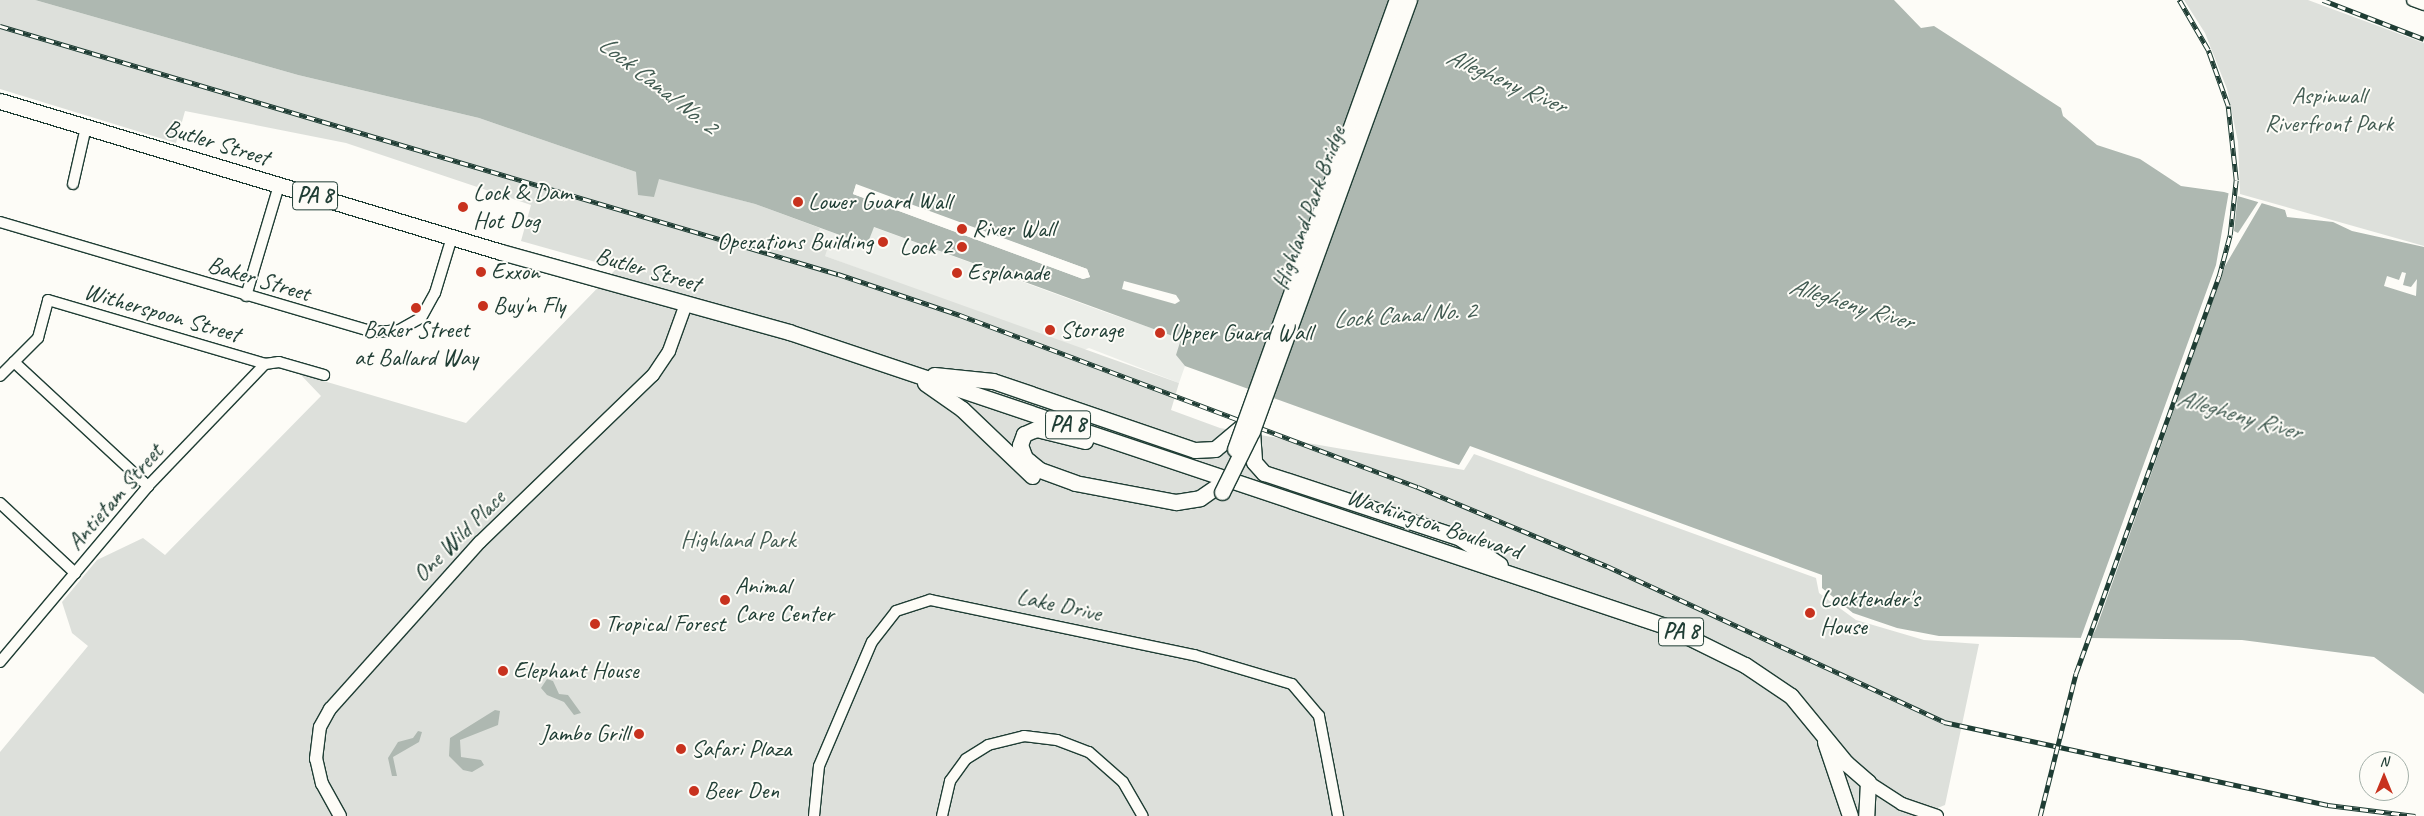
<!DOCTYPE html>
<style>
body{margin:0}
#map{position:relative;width:2424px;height:816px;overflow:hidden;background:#fdfcf7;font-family:Caveat,sans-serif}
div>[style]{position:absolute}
.built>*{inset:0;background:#eceee9}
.green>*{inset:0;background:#dde0db}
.water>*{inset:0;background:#aeb8b1}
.pier>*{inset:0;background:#fdfcf7}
.roads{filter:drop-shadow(1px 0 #1f3d34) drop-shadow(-1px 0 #1f3d34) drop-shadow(0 1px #1f3d34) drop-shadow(0 -1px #1f3d34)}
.minor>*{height:10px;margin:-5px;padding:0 5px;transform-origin:5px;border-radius:5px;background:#fdfcf7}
.major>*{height:12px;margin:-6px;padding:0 6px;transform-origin:6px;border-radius:6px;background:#fdfcf7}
.highway>*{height:15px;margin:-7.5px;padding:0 7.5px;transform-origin:7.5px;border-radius:7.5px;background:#fdfcf7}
.rail>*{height:4.5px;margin-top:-2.25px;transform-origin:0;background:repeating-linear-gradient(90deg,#fdfcf7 0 8px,#1f3d34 0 16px);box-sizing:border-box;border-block:1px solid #1f3d34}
.bridges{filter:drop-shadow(1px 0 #1f3d34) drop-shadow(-1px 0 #1f3d34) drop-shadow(0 1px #1f3d34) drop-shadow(0 -1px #1f3d34)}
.highway-bridge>*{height:15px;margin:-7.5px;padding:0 7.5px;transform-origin:7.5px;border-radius:7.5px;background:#fdfcf7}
.dots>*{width:14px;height:14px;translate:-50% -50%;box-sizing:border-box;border:2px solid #fdfcf7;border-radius:50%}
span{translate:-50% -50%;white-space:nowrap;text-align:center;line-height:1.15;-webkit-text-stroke:4px #fdfcf7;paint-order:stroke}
.shield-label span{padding:1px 4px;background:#fdfcf7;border:1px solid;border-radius:4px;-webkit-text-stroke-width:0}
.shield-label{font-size:22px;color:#1f3d34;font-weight:700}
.park-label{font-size:24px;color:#455e55}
.street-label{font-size:24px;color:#1f3d34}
.poi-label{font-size:24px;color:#1f3d34}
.left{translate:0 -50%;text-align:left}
.right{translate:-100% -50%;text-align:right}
.water-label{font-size:25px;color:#435c53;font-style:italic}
.north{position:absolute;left:2359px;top:751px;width:50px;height:50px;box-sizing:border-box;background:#fdfcf7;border:1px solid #a4b0a9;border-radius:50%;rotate:0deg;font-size:14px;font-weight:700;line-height:20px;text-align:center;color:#1f3d34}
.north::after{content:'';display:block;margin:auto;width:18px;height:22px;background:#c8321e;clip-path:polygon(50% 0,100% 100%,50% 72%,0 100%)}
</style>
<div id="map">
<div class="built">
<div style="clip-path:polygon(724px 172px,1102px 311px,1203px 346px,1176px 355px,1185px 366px,1179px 383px,1089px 348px,1081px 351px,825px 256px,814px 242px,820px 228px,867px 245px,871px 234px)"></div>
</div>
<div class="green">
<div style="clip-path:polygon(0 0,35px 0,298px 75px,479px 118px,636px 172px,755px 204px,820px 228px,814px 242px,828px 247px,825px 256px,1179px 383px,1171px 410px,1220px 428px,1464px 470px,1474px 454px,1816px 578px,1819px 593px,1856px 620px,1924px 640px,1979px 644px,1945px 805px,1918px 816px,0 816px,0 752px,88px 646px,72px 633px,62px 602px,97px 560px,143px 538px,165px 555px,321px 396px,300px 374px,466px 423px,617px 268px,521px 241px,531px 205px,346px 143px,185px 111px,176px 143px,0 89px)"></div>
<div style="clip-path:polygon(2184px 0,2308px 0,2424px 43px,2424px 246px,2240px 194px,2238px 142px,2227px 89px,2205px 33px)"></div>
</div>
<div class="water">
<div style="clip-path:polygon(evenodd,35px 0,1894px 0,1921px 28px,1934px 26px,2061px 108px,2063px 116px,2097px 145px,2140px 159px,2181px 186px,2224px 192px,2285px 210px,2287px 217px,2333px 222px,2352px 231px,2424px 247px,2424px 694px,2374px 657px,2242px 640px,1939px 636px,1897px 628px,1853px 613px,1822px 588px,1822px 575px,1470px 446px,1459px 465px,1185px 366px,1176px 355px,1181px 339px,874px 227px,867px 245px,755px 204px,659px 179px,654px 197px,638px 195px,636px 172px,479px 118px,298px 75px,35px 0,856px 185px,1087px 269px,1090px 277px,1083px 279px,853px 194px,856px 185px)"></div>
<div style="clip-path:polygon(547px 679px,553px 681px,559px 694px,568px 695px,581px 713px,574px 715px,564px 702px,547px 695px,541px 688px)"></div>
<div style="clip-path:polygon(495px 710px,500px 711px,498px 725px,460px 740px,461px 757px,481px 760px,484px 765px,472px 772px,463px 770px,449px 756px,450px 738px)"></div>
<div style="clip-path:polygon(418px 731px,422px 732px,419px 742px,393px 757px,397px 776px,392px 776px,388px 758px,398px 742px,413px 738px)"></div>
</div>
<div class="pier">
<div style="clip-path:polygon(evenodd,856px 184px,1087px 269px,1090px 277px,1083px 279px,853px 194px,856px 184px,857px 188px,1085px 271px,1088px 275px,856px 192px,857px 188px)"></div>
<div style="clip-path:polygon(2229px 191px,2238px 193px,2234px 231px,2238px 233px,2259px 201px,2263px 201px,2225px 266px,2096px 629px,2090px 640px,2080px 640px,2216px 265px)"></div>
<div style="clip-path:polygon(2402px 272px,2406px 273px,2403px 285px,2411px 287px,2417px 279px,2416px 296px,2384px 286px,2387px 276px,2399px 280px)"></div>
<div style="clip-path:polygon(1124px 281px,1176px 295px,1180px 301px,1175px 304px,1122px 289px)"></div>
</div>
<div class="roads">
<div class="minor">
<div style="left:73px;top:184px;width:58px;rotate:-77.2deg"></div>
<div style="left:0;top:222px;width:389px;rotate:16.4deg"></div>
<div style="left:373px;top:332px;width:26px;rotate:-4deg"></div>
<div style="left:399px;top:330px;width:25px;rotate:-29deg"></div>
<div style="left:421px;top:318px;width:29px;rotate:-61deg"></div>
<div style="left:435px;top:293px;width:59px;rotate:-73.1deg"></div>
<div style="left:246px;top:296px;width:116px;rotate:-73.4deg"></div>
<div style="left:14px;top:362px;width:183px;rotate:42.8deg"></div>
<div style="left:0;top:376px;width:54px;rotate:-45deg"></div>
<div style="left:38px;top:338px;width:39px;rotate:-75deg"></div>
<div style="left:48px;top:300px;width:226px;rotate:16.4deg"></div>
<div style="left:265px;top:364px;width:14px;rotate:-8deg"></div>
<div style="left:279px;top:362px;width:47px;rotate:16.1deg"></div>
<div style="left:0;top:503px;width:103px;rotate:43deg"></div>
<div style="left:0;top:662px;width:230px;rotate:-49.9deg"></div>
<div style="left:148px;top:486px;width:169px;rotate:-46.2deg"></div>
<div style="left:814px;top:816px;width:50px;rotate:-84.3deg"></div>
<div style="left:819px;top:766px;width:135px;rotate:-66.9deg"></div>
<div style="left:872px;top:642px;width:39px;rotate:-52deg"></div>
<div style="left:896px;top:611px;width:36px;rotate:-18deg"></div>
<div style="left:930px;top:600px;width:270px;rotate:11.8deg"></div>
<div style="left:1194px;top:655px;width:102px;rotate:16.5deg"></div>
<div style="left:1292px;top:684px;width:42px;rotate:49.8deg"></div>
<div style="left:1319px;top:716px;width:102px;rotate:79.2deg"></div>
<div style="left:942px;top:816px;width:36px;rotate:-77deg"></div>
<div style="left:950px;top:781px;width:27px;rotate:-54deg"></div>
<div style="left:966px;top:759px;width:26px;rotate:-32deg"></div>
<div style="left:988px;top:745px;width:37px;rotate:-14deg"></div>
<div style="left:1024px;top:736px;width:33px;rotate:7deg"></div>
<div style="left:1057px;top:740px;width:34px;rotate:21deg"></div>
<div style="left:1089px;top:752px;width:45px;rotate:41.4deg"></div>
<div style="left:1123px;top:782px;width:39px;rotate:60deg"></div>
</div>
<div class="major">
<div style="left:2413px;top:0;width:12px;rotate:20deg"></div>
<div style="left:1868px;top:782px;width:40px;rotate:32.9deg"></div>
<div style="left:1902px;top:804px;width:37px;rotate:19deg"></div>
<div style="left:340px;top:816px;width:37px;rotate:-119deg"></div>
<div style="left:322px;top:784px;width:26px;rotate:-103deg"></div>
<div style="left:316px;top:759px;width:32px;rotate:-83deg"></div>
<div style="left:320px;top:727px;width:21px;rotate:-61deg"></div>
<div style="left:330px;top:709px;width:224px;rotate:-48.1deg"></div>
<div style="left:480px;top:542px;width:240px;rotate:-44deg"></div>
<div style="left:653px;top:375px;width:29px;rotate:-56deg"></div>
<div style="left:669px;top:351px;width:50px;rotate:-70.1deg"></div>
</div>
<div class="highway">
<div style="left:0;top:101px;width:523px;rotate:16.77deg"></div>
<div style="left:501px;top:252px;width:299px;rotate:15.5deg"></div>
<div style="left:789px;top:332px;width:927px;rotate:18.55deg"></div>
<div style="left:1668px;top:627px;width:86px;rotate:26.3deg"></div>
<div style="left:1745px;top:665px;width:55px;rotate:34deg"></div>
<div style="left:1791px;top:696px;width:87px;rotate:50.6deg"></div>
<div style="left:1846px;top:763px;width:29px;rotate:41deg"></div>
<div style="left:1868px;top:782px;width:34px;rotate:93deg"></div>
<div style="left:934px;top:375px;width:59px;rotate:5.8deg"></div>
<div style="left:993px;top:381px;width:213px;rotate:18.9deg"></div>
<div style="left:1195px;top:450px;width:20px;rotate:-3deg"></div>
<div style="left:1215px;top:449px;width:35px;rotate:-40deg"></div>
<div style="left:925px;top:383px;width:45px;rotate:35.1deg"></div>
<div style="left:962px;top:409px;width:97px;rotate:43.7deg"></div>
<div style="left:1252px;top:431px;width:31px;rotate:86deg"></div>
<div style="left:1254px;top:462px;width:15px;rotate:48deg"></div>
<div style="left:1264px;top:473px;width:206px;rotate:18.3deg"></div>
<div style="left:1460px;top:538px;width:48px;rotate:34deg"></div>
<div style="left:1085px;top:441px;width:50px;rotate:-166.2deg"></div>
<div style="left:1036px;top:429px;width:13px;rotate:157deg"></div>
<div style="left:1024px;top:434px;width:12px;rotate:110deg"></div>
<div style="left:1020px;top:445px;width:14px;rotate:69deg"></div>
<div style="left:1025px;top:458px;width:19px;rotate:39deg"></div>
<div style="left:1040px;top:470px;width:37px;rotate:20deg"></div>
<div style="left:1075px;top:483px;width:103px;rotate:10.7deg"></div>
<div style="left:1176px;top:502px;width:24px;rotate:-9deg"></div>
<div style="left:1200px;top:498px;width:16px;rotate:-35deg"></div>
<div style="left:1825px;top:742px;width:78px;rotate:71.3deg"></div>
</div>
</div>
<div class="rail">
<div style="left:2323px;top:0;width:108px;rotate:21.1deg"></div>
<div style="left:0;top:26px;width:874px;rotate:16.49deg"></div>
<div style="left:838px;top:274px;width:129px;rotate:18.6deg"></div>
<div style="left:960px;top:315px;width:489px;rotate:20.6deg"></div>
<div style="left:1418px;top:487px;width:205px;rotate:22.7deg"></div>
<div style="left:1607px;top:566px;width:371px;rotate:24.8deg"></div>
<div style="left:1944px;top:722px;width:393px;rotate:12.2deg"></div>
<div style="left:2328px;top:805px;width:88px;rotate:7.2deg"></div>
<div style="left:2040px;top:816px;width:147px;rotate:-75.9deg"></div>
<div style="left:2076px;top:673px;width:422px;rotate:-70.2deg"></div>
<div style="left:2219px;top:276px;width:42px;rotate:-75deg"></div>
<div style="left:2230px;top:235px;width:55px;rotate:-83.8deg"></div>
<div style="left:2236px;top:180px;width:74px;rotate:-96.2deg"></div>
<div style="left:2228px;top:106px;width:59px;rotate:-109.7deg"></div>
<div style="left:2208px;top:50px;width:58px;rotate:-120.1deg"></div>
</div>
<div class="bridges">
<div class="highway-bridge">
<div style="left:1235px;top:449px;width:477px;rotate:-70.2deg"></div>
<div style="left:1222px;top:492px;width:68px;rotate:-63.8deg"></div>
<div style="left:1252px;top:431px;width:459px;rotate:-70deg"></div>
</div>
</div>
<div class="dots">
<div style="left:798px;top:202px;background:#c8321e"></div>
<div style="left:463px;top:207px;background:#c8321e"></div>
<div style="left:962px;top:229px;background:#c8321e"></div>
<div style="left:883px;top:242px;background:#c8321e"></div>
<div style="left:962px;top:247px;background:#c8321e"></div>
<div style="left:481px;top:272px;background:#c8321e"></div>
<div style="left:957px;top:273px;background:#c8321e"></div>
<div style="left:483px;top:306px;background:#c8321e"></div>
<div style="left:416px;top:308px;background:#c8321e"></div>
<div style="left:1050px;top:330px;background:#c8321e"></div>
<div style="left:1160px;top:333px;background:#c8321e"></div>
<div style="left:725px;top:600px;background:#c8321e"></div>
<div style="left:1810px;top:613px;background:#c8321e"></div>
<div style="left:595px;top:624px;background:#c8321e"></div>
<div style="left:503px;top:671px;background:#c8321e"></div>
<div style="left:639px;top:734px;background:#c8321e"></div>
<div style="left:681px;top:749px;background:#c8321e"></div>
<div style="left:694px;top:791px;background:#c8321e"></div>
</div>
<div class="shield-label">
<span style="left:315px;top:196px">PA 8</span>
<span style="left:1068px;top:425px">PA 8</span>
<span style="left:1681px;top:632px">PA 8</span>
</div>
<div class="park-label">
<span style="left:2329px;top:110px">Aspinwall<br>Riverfront Park</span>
<span style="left:738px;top:540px">Highland Park</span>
</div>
<div class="street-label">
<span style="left:217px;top:143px;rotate:17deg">Butler Street</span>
<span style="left:1309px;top:208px;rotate:-70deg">Highland Park Bridge</span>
<span style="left:648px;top:270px;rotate:16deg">Butler Street</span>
<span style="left:259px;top:279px;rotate:17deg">Baker Street</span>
<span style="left:162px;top:313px;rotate:16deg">Witherspoon Street</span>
<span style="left:115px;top:497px;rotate:-49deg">Antietam Street</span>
<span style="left:1434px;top:524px;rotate:18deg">Washington Boulevard</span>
<span style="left:459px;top:536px;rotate:-45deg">One Wild Place</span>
<span style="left:1059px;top:605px;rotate:12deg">Lake Drive</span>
</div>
<div class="poi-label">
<span class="left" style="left:473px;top:207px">Lock &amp; Dam<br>Hot Dog</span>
<span class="left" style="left:808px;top:202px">Lower Guard Wall</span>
<span class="left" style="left:972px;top:229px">River Wall</span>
<span class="right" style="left:873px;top:242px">Operations Building</span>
<span class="right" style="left:952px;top:247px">Lock 2</span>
<span class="left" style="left:491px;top:272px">Exxon</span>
<span class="left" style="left:967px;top:273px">Esplanade</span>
<span class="left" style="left:493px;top:306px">Buy'n Fly</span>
<span style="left:416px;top:344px">Baker Street<br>at Ballard Way</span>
<span class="left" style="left:1060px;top:330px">Storage</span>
<span class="left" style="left:1170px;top:333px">Upper Guard Wall</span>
<span class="left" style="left:735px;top:600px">Animal<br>Care Center</span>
<span class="left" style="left:1820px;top:613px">Locktender's<br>House</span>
<span class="left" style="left:605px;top:624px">Tropical Forest</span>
<span class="left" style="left:513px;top:671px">Elephant House</span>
<span class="right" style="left:629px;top:734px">Jambo Grill</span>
<span class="left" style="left:691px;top:749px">Safari Plaza</span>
<span class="left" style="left:704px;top:791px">Beer Den</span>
</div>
<div class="water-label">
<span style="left:1506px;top:81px;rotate:24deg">Allegheny River</span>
<span style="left:658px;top:85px;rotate:38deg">Lock Canal No. 2</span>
<span style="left:1851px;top:304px;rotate:17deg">Allegheny River</span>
<span style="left:1404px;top:315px;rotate:-4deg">Lock Canal No. 2</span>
<span style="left:2239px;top:415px;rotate:16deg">Allegheny River</span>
</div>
<div class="north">N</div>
</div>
